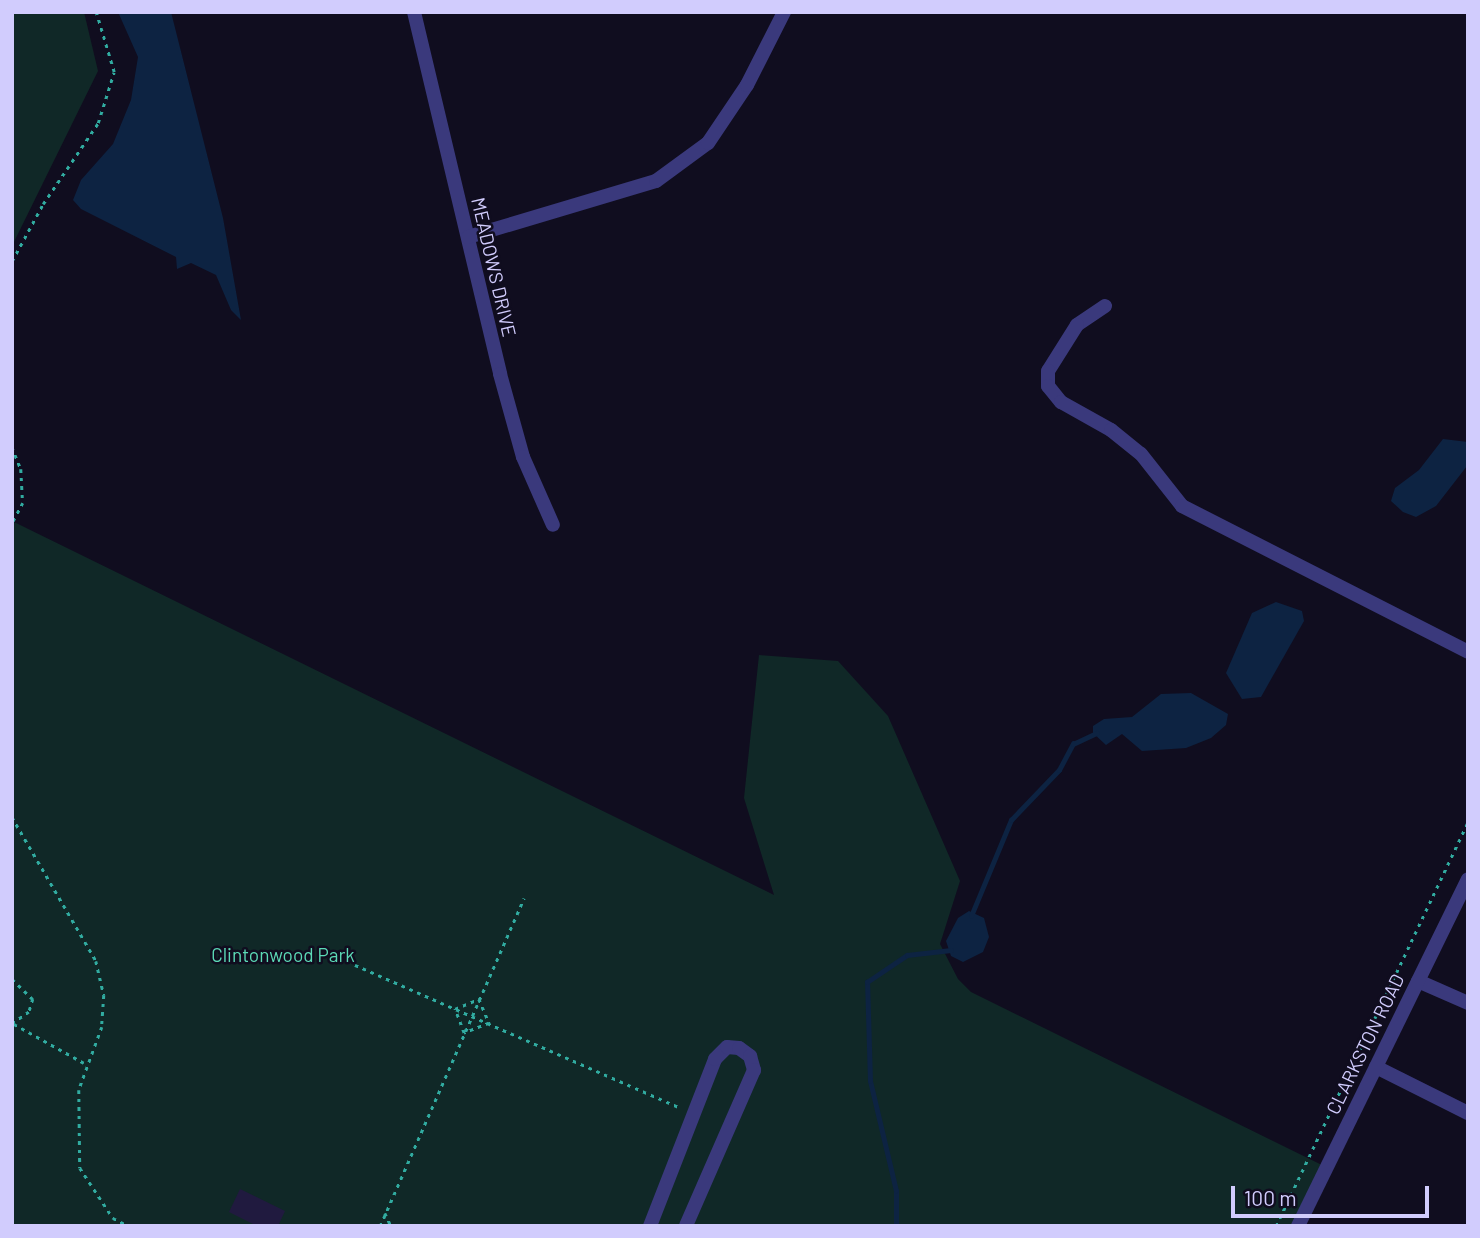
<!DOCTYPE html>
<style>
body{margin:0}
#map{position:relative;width:1480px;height:1238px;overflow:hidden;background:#100d1f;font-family:Barlow,sans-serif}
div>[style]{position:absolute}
.green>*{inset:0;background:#102827}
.water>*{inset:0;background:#0d2342}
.stream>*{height:4.5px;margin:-2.25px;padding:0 2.25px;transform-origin:2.25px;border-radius:2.25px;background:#0d2342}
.building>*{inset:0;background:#201a3f}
.path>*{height:2.5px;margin-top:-1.25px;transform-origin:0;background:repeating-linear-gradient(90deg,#31aca1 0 3.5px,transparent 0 8.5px)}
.minor>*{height:14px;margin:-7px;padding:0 7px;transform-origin:7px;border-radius:7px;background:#3a397c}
span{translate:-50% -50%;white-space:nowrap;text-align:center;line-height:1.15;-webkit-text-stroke:5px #100d1f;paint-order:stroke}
.street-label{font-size:19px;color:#d1ccfd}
.park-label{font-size:19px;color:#5cdab7}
.frame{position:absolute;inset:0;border:14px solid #d1ccfd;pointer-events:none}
.scale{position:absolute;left:1231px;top:1186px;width:198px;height:32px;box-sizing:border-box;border:4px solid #d1ccfd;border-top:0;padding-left:9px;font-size:21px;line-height:24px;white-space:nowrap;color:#d1ccfd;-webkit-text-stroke:5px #100d1f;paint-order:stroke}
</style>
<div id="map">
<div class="green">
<div style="clip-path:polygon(12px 12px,84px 12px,98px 71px,12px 246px)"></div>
<div style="clip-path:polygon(12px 521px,774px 895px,744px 798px,759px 655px,838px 661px,888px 716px,960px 881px,940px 944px,958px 979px,971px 992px,1328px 1168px,1300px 1226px,12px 1226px)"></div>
</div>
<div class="water">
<div style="clip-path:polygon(118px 12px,171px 12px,223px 218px,241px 320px,231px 310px,216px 275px,191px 263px,177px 269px,176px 257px,81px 209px,73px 200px,81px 180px,113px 144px,131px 100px,138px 57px)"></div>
<div style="clip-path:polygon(1443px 439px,1468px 442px,1467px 466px,1436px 506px,1416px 517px,1403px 512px,1391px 501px,1395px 488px,1419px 470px)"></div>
<div style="clip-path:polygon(1276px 602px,1302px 611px,1304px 621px,1261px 697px,1242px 699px,1226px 673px,1252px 613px)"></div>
<div style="clip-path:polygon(1191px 693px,1228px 714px,1226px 725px,1211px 738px,1186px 748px,1142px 751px,1122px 734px,1106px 745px,1093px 733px,1093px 726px,1104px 719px,1132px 717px,1161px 694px)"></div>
<div style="clip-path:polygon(969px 911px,984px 918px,989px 937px,983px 952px,963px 962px,951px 956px,946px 941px,958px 918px)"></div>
</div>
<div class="stream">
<div style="left:971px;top:916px;width:104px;rotate:-67.4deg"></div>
<div style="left:1011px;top:820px;width:69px;rotate:-46.2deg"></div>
<div style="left:1059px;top:770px;width:30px;rotate:-62deg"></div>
<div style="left:1073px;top:744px;width:26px;rotate:-25deg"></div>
<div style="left:896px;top:1226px;width:35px;rotate:-90deg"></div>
<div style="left:896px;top:1191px;width:113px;rotate:-103.3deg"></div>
<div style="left:870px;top:1081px;width:99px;rotate:-91.7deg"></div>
<div style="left:867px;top:982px;width:48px;rotate:-34deg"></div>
<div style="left:907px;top:955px;width:44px;rotate:-6.5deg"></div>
</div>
<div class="building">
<div style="clip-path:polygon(240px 1189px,285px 1211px,278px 1226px,257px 1226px,229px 1212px)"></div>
</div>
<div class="path">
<div style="left:12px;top:261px;width:65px;rotate:-61.5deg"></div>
<div style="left:43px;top:204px;width:98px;rotate:-55.8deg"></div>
<div style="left:98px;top:123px;width:53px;rotate:-72.6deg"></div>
<div style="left:114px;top:72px;width:63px;rotate:-106.7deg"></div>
<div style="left:12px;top:447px;width:24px;rotate:68deg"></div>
<div style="left:21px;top:469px;width:34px;rotate:87deg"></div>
<div style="left:23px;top:503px;width:24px;rotate:118deg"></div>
<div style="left:12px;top:817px;width:167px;rotate:59.7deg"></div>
<div style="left:96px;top:961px;width:35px;rotate:77deg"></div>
<div style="left:104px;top:995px;width:32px;rotate:94deg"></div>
<div style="left:102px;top:1027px;width:67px;rotate:110.1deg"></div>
<div style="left:79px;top:1090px;width:78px;rotate:89.3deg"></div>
<div style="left:80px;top:1168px;width:60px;rotate:56.6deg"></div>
<div style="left:113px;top:1218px;width:18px;rotate:27deg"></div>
<div style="left:355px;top:965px;width:355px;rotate:23.7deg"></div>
<div style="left:12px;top:979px;width:29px;rotate:44deg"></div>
<div style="left:33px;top:999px;width:14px;rotate:107deg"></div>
<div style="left:29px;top:1012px;width:21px;rotate:145deg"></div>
<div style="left:479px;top:999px;width:26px;rotate:67deg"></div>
<div style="left:489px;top:1023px;width:27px;rotate:158deg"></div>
<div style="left:464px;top:1033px;width:26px;rotate:-111deg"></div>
<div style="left:455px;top:1009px;width:26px;rotate:-23deg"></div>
<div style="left:14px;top:1024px;width:80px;rotate:29.1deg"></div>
<div style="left:385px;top:1213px;width:14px;rotate:65deg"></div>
<div style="left:142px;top:1226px;width:42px"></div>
<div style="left:380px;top:1226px;width:358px;rotate:-66.3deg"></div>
<div style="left:1276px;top:1226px;width:447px;rotate:-64.6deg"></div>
</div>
<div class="minor">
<div style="left:414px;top:12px;width:372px;rotate:76.6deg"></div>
<div style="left:500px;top:374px;width:86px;rotate:74.5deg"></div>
<div style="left:523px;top:457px;width:74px;rotate:66.2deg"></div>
<div style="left:468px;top:237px;width:196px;rotate:-16.6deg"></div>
<div style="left:656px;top:181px;width:64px;rotate:-36.2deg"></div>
<div style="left:708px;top:143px;width:70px;rotate:-56.1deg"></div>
<div style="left:747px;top:85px;width:82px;rotate:-63.1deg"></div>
<div style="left:1105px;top:306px;width:34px;rotate:146deg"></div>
<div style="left:1077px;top:325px;width:54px;rotate:122.2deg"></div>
<div style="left:1048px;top:371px;width:15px;rotate:90deg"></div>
<div style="left:1048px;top:386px;width:21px;rotate:51deg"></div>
<div style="left:1061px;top:402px;width:57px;rotate:29.2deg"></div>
<div style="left:1111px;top:430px;width:38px;rotate:39deg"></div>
<div style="left:1141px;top:454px;width:66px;rotate:51.7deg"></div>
<div style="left:1182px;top:506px;width:321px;rotate:27deg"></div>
<div style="left:1418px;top:981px;width:55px;rotate:23.7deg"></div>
<div style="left:1376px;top:1067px;width:103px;rotate:26.6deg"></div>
<div style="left:650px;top:1226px;width:179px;rotate:-68.7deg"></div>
<div style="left:715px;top:1059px;width:17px;rotate:-45deg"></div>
<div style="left:727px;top:1047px;width:12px;rotate:5deg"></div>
<div style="left:739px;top:1048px;width:14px;rotate:36deg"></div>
<div style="left:750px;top:1056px;width:15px;rotate:74deg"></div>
<div style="left:754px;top:1070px;width:170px;rotate:113.6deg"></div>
<div style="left:1298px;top:1226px;width:386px;rotate:-63.9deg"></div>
</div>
<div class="street-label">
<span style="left:494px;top:267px;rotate:77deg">MEADOWS DRIVE</span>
<span style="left:1365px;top:1044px;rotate:-64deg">CLARKSTON ROAD</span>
</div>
<div class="park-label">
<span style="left:283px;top:955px">Clintonwood Park</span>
</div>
<div class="frame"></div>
<div class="scale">100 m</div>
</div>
